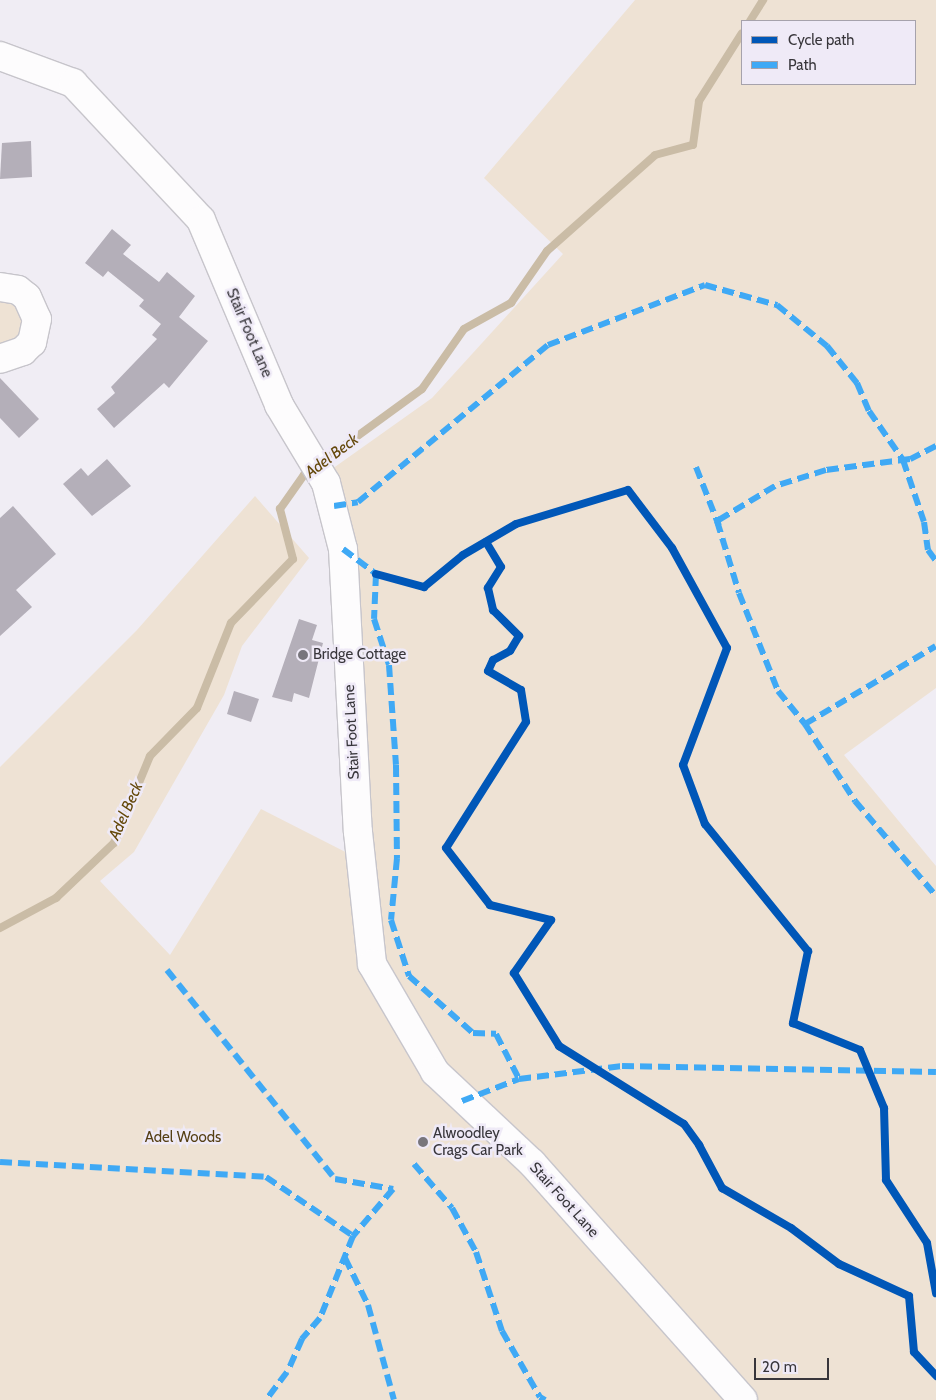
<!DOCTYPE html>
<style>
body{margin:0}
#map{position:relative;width:936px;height:1400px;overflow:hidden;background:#f0edf4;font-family:Cabin,sans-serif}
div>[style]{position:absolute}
.green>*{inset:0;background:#eee2d4}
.stream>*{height:8px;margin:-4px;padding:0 4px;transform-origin:4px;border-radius:4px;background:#cabca6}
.building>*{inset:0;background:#b4afb9}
.roads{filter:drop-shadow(1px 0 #c7c5cb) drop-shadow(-1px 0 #c7c5cb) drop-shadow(0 1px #c7c5cb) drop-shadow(0 -1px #c7c5cb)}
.street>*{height:28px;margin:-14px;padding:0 14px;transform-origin:14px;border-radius:14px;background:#fdfcfd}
.quiet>*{height:6px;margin-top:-3px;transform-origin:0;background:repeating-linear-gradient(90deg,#3fa9f5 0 12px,transparent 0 18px)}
.cycleway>*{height:8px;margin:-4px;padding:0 4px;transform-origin:4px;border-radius:4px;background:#0057b8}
.dots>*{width:14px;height:14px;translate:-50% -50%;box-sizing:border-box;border:2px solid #efeaf7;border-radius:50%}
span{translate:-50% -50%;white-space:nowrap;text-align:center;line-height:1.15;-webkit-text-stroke:5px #efeaf7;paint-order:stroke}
.street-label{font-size:15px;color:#38363b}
.poi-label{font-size:15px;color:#38363b}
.left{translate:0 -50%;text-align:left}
.park-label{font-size:15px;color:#553f14}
.water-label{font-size:16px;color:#64480a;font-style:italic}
.legend{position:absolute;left:741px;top:20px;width:175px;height:65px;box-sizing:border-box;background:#efeaf7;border:1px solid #a6a2ac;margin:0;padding:6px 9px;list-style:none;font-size:15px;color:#38363b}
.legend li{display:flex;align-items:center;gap:10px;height:25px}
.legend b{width:25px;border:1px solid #a6a2ac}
.scale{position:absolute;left:754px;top:1358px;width:75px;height:22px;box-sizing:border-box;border:2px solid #38363b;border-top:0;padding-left:6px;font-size:15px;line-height:18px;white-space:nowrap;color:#38363b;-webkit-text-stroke:4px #efeaf7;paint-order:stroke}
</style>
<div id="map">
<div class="green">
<div style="clip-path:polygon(evenodd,635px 0,936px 0,936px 688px,844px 755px,936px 866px,936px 1400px,0 1400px,0 767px,137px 630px,255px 496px,309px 558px,242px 646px,224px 695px,134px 852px,100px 881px,170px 955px,261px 809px,369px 864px,332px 469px,432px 398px,563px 254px,484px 178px,635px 0,742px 21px,915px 21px,915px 84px,742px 84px,742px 21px)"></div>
<div style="clip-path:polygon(0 300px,18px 307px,24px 321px,20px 336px,14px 342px,0 346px)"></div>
</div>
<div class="stream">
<div style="left:750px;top:21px;width:25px;rotate:-58deg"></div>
<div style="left:0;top:928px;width:64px;rotate:-28.2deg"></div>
<div style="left:56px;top:898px;width:80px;rotate:-43.5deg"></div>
<div style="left:114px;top:843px;width:94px;rotate:-67.5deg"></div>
<div style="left:150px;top:756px;width:67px;rotate:-45.6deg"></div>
<div style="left:197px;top:708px;width:92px;rotate:-68.2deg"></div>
<div style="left:231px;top:623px;width:89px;rotate:-45.9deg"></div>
<div style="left:293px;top:559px;width:52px;rotate:-104.6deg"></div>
<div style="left:280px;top:509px;width:42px;rotate:-54.8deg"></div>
<div style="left:304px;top:475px;width:146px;rotate:-36.1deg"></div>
<div style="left:422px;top:389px;width:73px;rotate:-55deg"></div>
<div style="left:464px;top:329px;width:54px;rotate:-29deg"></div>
<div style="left:511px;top:303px;width:63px;rotate:-55.3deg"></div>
<div style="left:547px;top:251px;width:144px;rotate:-41.6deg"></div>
<div style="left:655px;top:155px;width:39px;rotate:-15deg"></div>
<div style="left:693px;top:145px;width:44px;rotate:-82.2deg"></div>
<div style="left:699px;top:101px;width:80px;rotate:-57.7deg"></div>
</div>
<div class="building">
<div style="clip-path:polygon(31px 141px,32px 177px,0 179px,2px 143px)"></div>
<div style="clip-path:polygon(112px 229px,131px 245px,123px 254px,159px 282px,167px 272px,195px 296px,179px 317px,208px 341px,169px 388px,164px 383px,114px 428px,97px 409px,115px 393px,111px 387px,157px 339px,152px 335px,161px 324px,139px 306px,144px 300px,108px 271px,103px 277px,85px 263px)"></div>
<div style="clip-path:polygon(0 378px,39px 419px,19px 438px,0 418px)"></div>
<div style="clip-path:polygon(107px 459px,131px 486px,92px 516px,63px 484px,81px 468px,88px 476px)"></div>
<div style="clip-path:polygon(13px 506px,56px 554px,16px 590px,32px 607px,0 636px,0 518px)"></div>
<div style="clip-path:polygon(299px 619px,317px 625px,312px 640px,323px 643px,309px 698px,294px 693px,292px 702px,272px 697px)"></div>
<div style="clip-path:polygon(234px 691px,259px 699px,251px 722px,227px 714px)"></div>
</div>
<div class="roads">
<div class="street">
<div style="left:0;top:56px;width:78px;rotate:20.3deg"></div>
<div style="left:73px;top:83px;width:187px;rotate:46.9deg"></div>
<div style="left:201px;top:220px;width:201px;rotate:67.1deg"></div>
<div style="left:279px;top:405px;width:91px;rotate:58.9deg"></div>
<div style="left:326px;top:483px;width:68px;rotate:75.6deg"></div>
<div style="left:343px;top:549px;width:283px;rotate:87deg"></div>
<div style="left:358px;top:832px;width:133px;rotate:83.9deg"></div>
<div style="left:372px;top:964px;width:125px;rotate:59.7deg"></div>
<div style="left:435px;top:1072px;width:133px;rotate:43.2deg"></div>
<div style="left:532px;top:1163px;width:317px;rotate:48.3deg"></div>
<div style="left:0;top:287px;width:18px;rotate:9deg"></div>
<div style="left:18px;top:290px;width:11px;rotate:38deg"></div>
<div style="left:27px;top:297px;width:24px;rotate:66deg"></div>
<div style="left:37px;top:319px;width:24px;rotate:102deg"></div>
<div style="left:32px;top:342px;width:13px;rotate:135deg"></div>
<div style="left:23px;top:351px;width:24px;rotate:161deg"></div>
</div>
</div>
<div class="quiet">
<div style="left:936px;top:446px;width:29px;rotate:153deg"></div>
<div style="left:910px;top:459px;width:85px;rotate:172.5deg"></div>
<div style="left:826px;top:470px;width:53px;rotate:162.6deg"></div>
<div style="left:775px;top:486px;width:68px;rotate:148.9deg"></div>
<div style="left:717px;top:521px;width:75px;rotate:73deg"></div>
<div style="left:739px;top:593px;width:105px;rotate:68.3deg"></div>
<div style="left:778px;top:691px;width:43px;rotate:50.7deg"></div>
<div style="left:805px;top:724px;width:92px;rotate:57deg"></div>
<div style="left:855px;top:801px;width:125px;rotate:49.5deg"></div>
<div style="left:696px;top:467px;width:63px;rotate:68.7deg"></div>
<div style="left:334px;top:506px;width:24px;rotate:-9deg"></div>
<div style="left:358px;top:502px;width:246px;rotate:-39.6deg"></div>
<div style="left:548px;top:345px;width:168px;rotate:-20.9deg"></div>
<div style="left:705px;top:285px;width:75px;rotate:15.5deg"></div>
<div style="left:777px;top:305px;width:65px;rotate:39.4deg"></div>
<div style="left:827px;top:346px;width:48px;rotate:51deg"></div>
<div style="left:857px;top:383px;width:30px;rotate:67deg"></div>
<div style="left:869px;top:411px;width:60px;rotate:55.2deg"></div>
<div style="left:903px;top:460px;width:65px;rotate:71.3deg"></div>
<div style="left:924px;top:522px;width:28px;rotate:82deg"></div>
<div style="left:928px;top:550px;width:14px;rotate:54deg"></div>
<div style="left:343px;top:549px;width:41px;rotate:37.1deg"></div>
<div style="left:376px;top:574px;width:45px;rotate:92.5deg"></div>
<div style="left:374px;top:619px;width:48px;rotate:71.9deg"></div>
<div style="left:389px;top:665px;width:100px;rotate:86deg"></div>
<div style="left:396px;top:765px;width:93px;rotate:89.4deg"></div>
<div style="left:397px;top:858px;width:62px;rotate:95.5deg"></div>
<div style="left:391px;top:920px;width:59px;rotate:72.2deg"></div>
<div style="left:409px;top:976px;width:86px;rotate:41.7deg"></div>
<div style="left:473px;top:1033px;width:23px;rotate:2deg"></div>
<div style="left:496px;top:1034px;width:51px;rotate:62.9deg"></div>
<div style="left:805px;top:724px;width:152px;rotate:-30.8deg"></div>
<div style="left:167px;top:970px;width:268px;rotate:51.2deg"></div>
<div style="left:335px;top:1179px;width:59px;rotate:9.8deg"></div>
<div style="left:393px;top:1189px;width:62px;rotate:130.4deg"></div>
<div style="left:353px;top:1236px;width:88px;rotate:111.9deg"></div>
<div style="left:320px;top:1318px;width:28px;rotate:131deg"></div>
<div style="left:302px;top:1339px;width:36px;rotate:114deg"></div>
<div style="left:287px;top:1372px;width:35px;rotate:127deg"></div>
<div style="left:462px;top:1101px;width:61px;rotate:-21.1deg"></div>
<div style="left:519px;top:1079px;width:104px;rotate:-7.2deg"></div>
<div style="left:622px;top:1066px;width:314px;rotate:1.1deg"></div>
<div style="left:0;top:1162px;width:266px;rotate:3.2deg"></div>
<div style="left:266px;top:1177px;width:105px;rotate:34.1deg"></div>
<div style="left:414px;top:1164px;width:58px;rotate:49.2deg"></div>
<div style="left:452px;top:1208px;width:50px;rotate:61.4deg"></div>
<div style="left:476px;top:1252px;width:83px;rotate:71.8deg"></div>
<div style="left:502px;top:1331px;width:76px;rotate:60.1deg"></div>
<div style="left:540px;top:1397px;width:6px;rotate:31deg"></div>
<div style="left:345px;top:1258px;width:52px;rotate:63.9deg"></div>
<div style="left:368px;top:1305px;width:98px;rotate:74.7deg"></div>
</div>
<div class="cycleway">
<div style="left:486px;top:542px;width:29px;rotate:59deg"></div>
<div style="left:501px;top:567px;width:25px;rotate:122deg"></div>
<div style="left:488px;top:588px;width:23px;rotate:77deg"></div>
<div style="left:493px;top:610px;width:37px;rotate:45deg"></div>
<div style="left:519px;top:636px;width:17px;rotate:121deg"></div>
<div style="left:510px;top:651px;width:19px;rotate:152deg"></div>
<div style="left:493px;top:660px;width:12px;rotate:114deg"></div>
<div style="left:488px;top:671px;width:38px;rotate:30deg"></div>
<div style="left:521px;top:690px;width:32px;rotate:81deg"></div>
<div style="left:526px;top:722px;width:149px;rotate:122.4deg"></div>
<div style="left:446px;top:848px;width:72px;rotate:52.3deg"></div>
<div style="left:490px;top:905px;width:63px;rotate:13.8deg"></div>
<div style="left:551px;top:920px;width:65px;rotate:124.9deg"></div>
<div style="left:514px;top:973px;width:86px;rotate:58.3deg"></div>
<div style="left:559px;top:1046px;width:147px;rotate:32deg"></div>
<div style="left:684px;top:1124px;width:26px;rotate:54deg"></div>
<div style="left:699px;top:1145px;width:49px;rotate:61.9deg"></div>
<div style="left:722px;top:1188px;width:80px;rotate:30.1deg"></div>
<div style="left:791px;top:1228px;width:60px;rotate:36.9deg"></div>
<div style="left:839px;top:1264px;width:77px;rotate:24.6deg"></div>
<div style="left:909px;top:1296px;width:56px;rotate:84.9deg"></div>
<div style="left:914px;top:1352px;width:33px;rotate:47deg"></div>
<div style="left:376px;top:574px;width:50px;rotate:15.2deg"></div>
<div style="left:424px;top:587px;width:50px;rotate:-39.4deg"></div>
<div style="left:463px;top:555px;width:61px;rotate:-30.3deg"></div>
<div style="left:516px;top:524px;width:117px;rotate:-16.9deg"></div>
<div style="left:628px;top:490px;width:73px;rotate:52.8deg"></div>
<div style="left:672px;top:548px;width:114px;rotate:61.2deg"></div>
<div style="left:727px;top:648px;width:125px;rotate:110.6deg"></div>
<div style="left:683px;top:765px;width:63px;rotate:69.6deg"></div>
<div style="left:705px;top:824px;width:164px;rotate:51deg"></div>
<div style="left:808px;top:951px;width:74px;rotate:101.8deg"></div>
<div style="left:793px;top:1023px;width:72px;rotate:21.9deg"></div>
<div style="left:860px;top:1050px;width:63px;rotate:67.5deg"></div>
<div style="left:884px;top:1108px;width:72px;rotate:88.4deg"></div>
<div style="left:886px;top:1180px;width:75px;rotate:56.9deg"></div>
<div style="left:927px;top:1243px;width:51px;rotate:79.8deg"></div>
</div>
<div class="dots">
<div style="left:303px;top:655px;background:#78767c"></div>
<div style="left:423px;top:1142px;background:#78767c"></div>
</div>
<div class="street-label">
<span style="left:249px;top:333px;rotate:67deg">Stair Foot Lane</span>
<span style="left:352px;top:732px;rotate:-93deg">Stair Foot Lane</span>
<span style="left:564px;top:1200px;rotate:48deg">Stair Foot Lane</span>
</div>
<div class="poi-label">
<span class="left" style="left:313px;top:655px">Bridge Cottage</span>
<span class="left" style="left:433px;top:1142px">Alwoodley<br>Crags Car Park</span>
</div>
<div class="park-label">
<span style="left:183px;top:1138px">Adel Woods</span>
</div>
<div class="water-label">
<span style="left:332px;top:456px;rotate:-37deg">Adel Beck</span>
<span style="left:126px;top:811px;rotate:-66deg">Adel Beck</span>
</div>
<ul class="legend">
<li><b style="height:6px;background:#0057b8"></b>Cycle path</li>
<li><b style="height:6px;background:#3fa9f5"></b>Path</li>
</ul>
<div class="scale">20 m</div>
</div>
